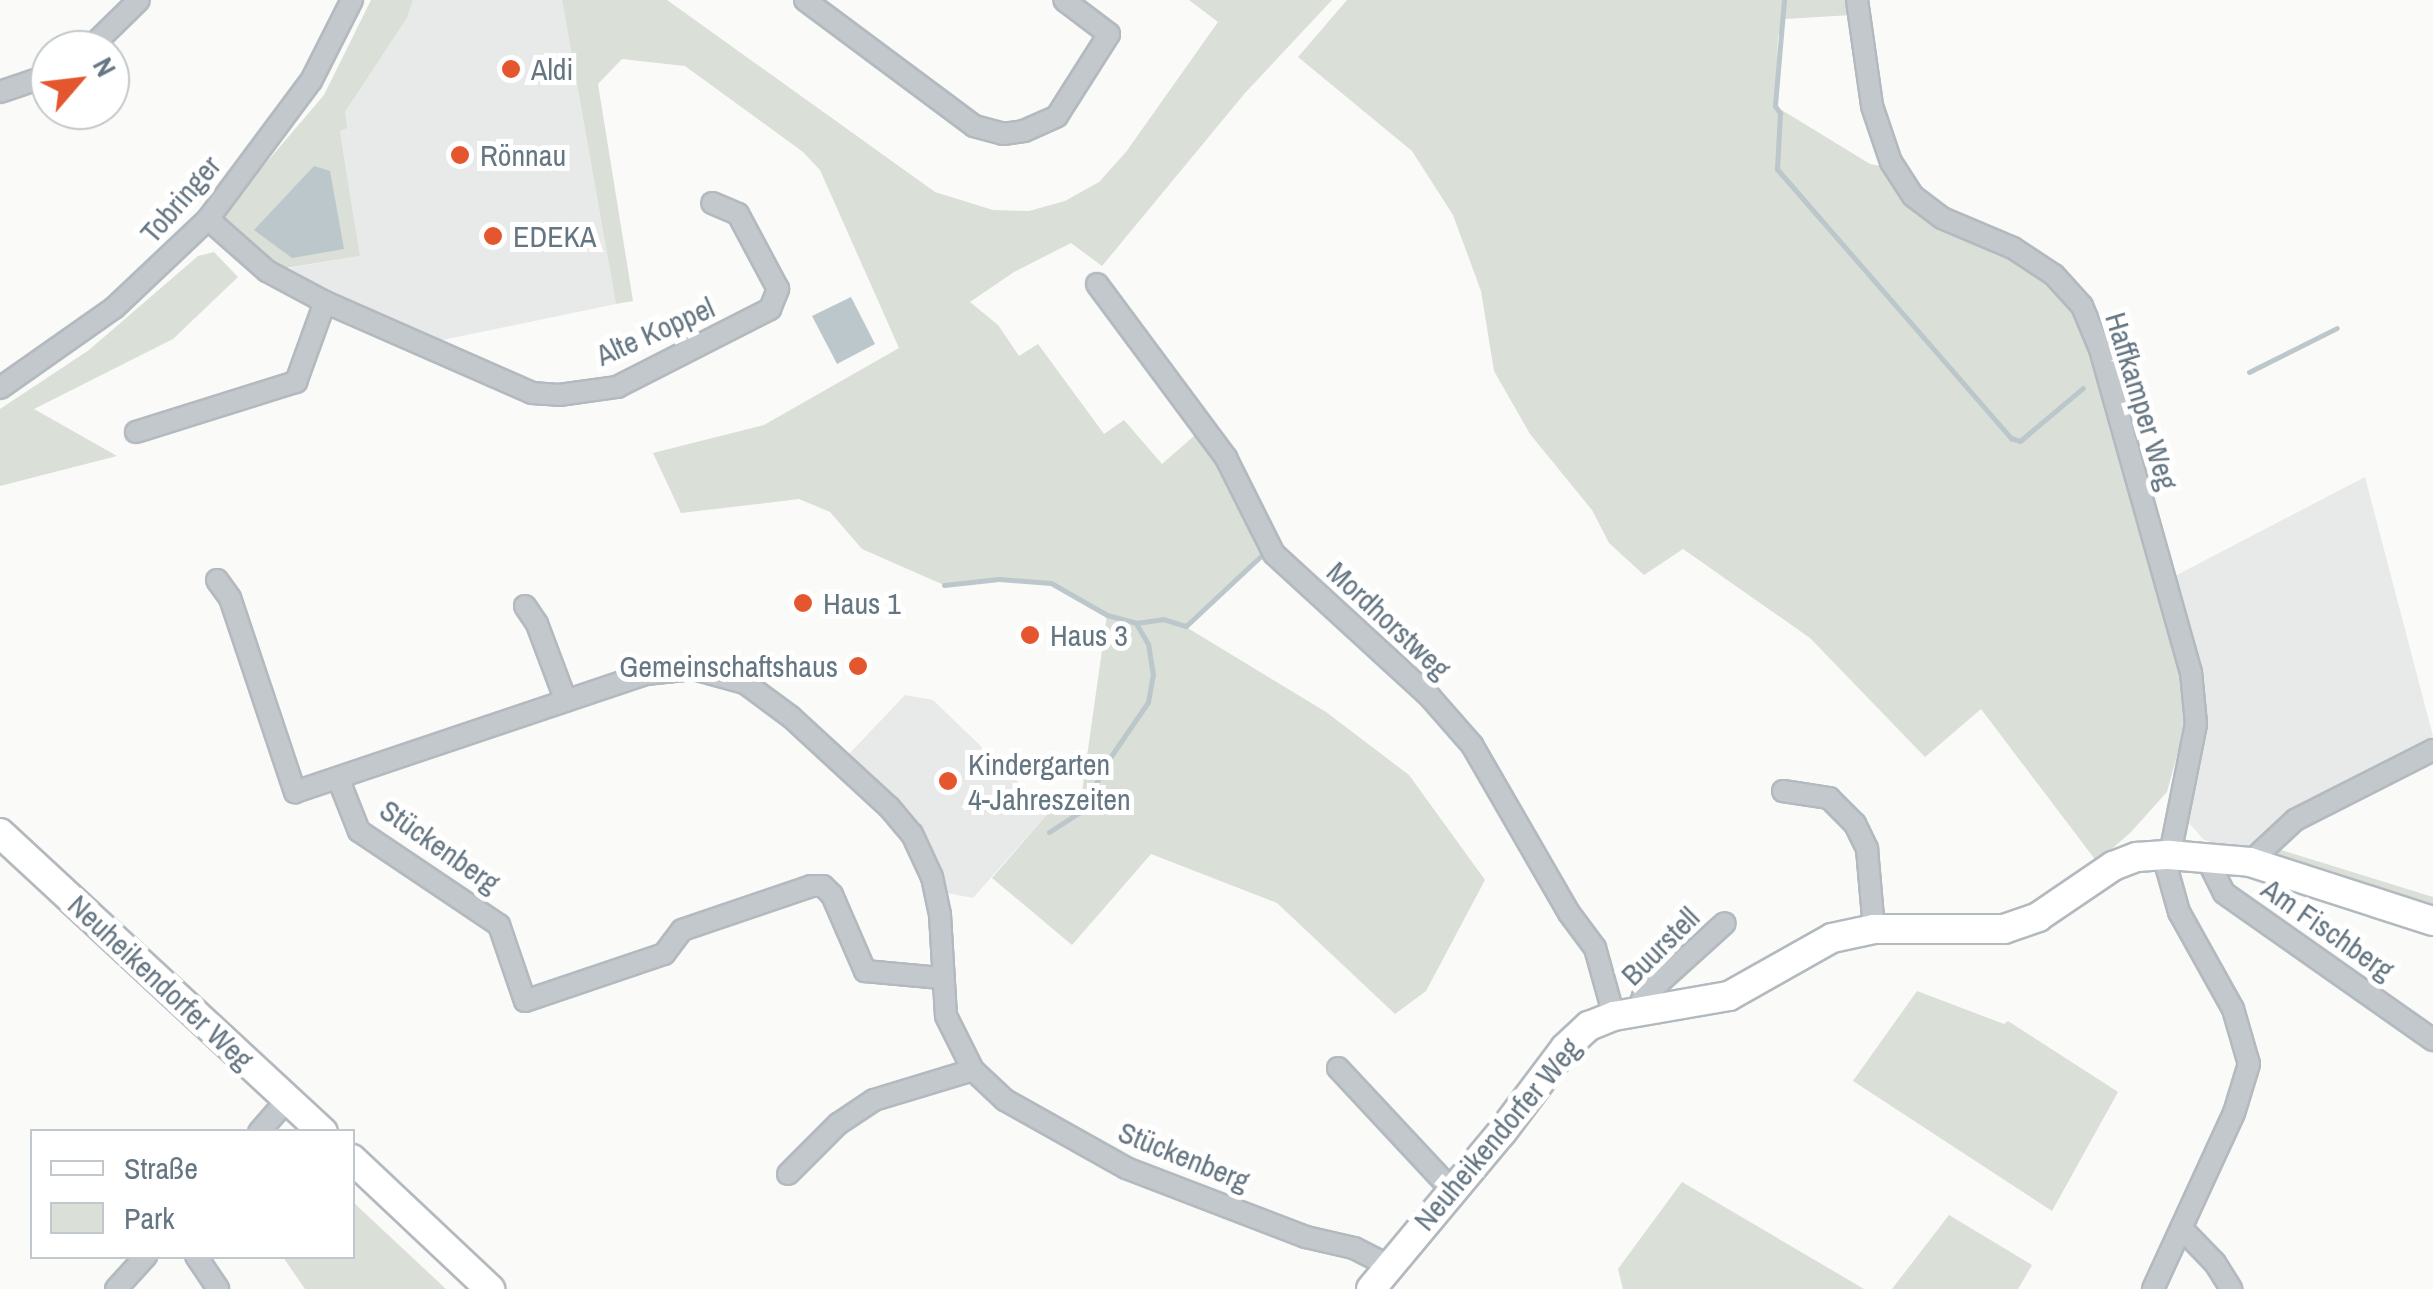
<!DOCTYPE html>
<meta charset="utf-8">
<style>
body{margin:0}
#map{position:relative;width:2433px;height:1289px;overflow:hidden;background:#fafaf8;font-family:"Archivo Narrow",sans-serif}
div>[style]{position:absolute}
.built>*{inset:0;background:#e8e9e9}
.green>*{inset:0;background:#dadfd7}
.water>*{inset:0;background:#bbc7cb}
.stream>*{height:5px;margin:-2.5px;padding:0 2.5px;transform-origin:2.5px;border-radius:2.5px;background:#bbc7cb}
.roads{filter:drop-shadow(2px 0 #b3babf) drop-shadow(-2px 0 #b3babf) drop-shadow(0 2px #b3babf) drop-shadow(0 -2px #b3babf)}
.street>*{height:20px;margin:-10px;padding:0 10px;transform-origin:10px;border-radius:10px;background:#c3c8cc}
.secondary>*{height:28px;margin:-14px;padding:0 14px;transform-origin:14px;border-radius:14px;background:#fff}
.dots>*{width:28px;height:28px;translate:-50% -50%;box-sizing:border-box;border:5px solid #fff;border-radius:50%}
span{translate:-50% -50%;white-space:nowrap;text-align:center;line-height:1.15;-webkit-text-stroke:10px #fff;paint-order:stroke}
.poi-label{font-size:30px;color:#657683}
.left{translate:0 -50%;text-align:left}
.right{translate:-100% -50%;text-align:right}
.street-label{font-size:30px;color:#657683}
.legend{position:absolute;left:30px;top:1129px;width:325px;height:130px;box-sizing:border-box;background:#fff;border:2px solid #c1c8cd;margin:0;padding:12px 18px;list-style:none;font-size:30px;color:#657683}
.legend li{display:flex;align-items:center;gap:20px;height:50px}
.legend b{width:50px;border:2px solid #c1c8cd}
.north{position:absolute;left:30px;top:30px;width:100px;height:100px;box-sizing:border-box;background:#fff;border:2px solid #c1c8cd;border-radius:50%;rotate:62deg;font-size:28px;font-weight:700;line-height:40px;text-align:center;color:#657683}
.north::after{content:'';display:block;margin:auto;width:35px;height:45px;background:#e4572e;clip-path:polygon(50% 0,100% 100%,50% 72%,0 100%)}
</style>
<div id="map">
<div class="built">
<div style="clip-path:polygon(413px 0,562px 0,616px 304px,433px 342px,369px 314px,289px 268px,360px 256px,340px 130px,345px 112px,407px 18px)"></div>
<div style="clip-path:polygon(2365px 477px,2433px 736px,2294px 815px,2251px 853px,2204px 840px,2189px 823px,2203px 733px,2171px 578px)"></div>
<div style="clip-path:polygon(905px 695px,933px 700px,1049px 812px,973px 898px,947px 893px,923px 829px,849px 754px)"></div>
</div>
<div class="green">
<div style="clip-path:polygon(371px 0,413px 0,407px 18px,345px 112px,347px 128px,340px 131px,360px 256px,267px 271px,214px 224px,324px 95px)"></div>
<div style="clip-path:polygon(562px 0,667px 0,935px 192px,993px 210px,1029px 211px,1065px 201px,1099px 182px,1126px 152px,1218px 22px,1189px 0,1332px 0,1245px 93px,1102px 266px,1071px 243px,1014px 272px,970px 302px,998px 325px,1019px 356px,1038px 344px,1104px 434px,1124px 420px,1162px 464px,1203px 428px,1265px 552px,1186px 627px,1326px 712px,1409px 775px,1485px 880px,1426px 991px,1395px 1014px,1277px 903px,1151px 854px,1072px 945px,992px 878px,1049px 812px,1080px 806px,1107px 615px,1051px 583px,999px 579px,944px 585px,862px 549px,830px 512px,799px 499px,681px 513px,653px 453px,764px 425px,899px 348px,820px 170px,803px 152px,685px 66px,622px 59px,598px 84px,633px 301px,616px 304px)"></div>
<div style="clip-path:polygon(1347px 0,1851px 0,1852px 15px,1785px 19px,1778px 37px,1775px 106px,1870px 164px,1887px 167px,1905px 194px,2052px 278px,2077px 309px,2099px 359px,2179px 669px,2185px 726px,2167px 792px,2131px 832px,2097px 862px,1981px 709px,1925px 757px,1810px 638px,1683px 549px,1644px 575px,1609px 543px,1592px 510px,1530px 434px,1494px 371px,1481px 291px,1453px 215px,1412px 151px,1298px 57px)"></div>
<div style="clip-path:polygon(214px 252px,238px 277px,173px 339px,34px 409px,117px 456px,0 486px,0 409px,89px 350px,198px 256px)"></div>
<div style="clip-path:polygon(2275px 848px,2433px 897px,2433px 914px,2264px 858px)"></div>
<div style="clip-path:polygon(1917px 991px,2004px 1024px,2008px 1021px,2118px 1092px,2052px 1211px,1853px 1081px)"></div>
<div style="clip-path:polygon(1682px 1182px,1864px 1289px,1623px 1289px,1618px 1269px)"></div>
<div style="clip-path:polygon(353px 1202px,446px 1289px,447px 1289px,305px 1289px,283px 1257px,352px 1256px)"></div>
<div style="clip-path:polygon(1949px 1215px,2032px 1265px,2018px 1289px,1892px 1289px)"></div>
</div>
<div class="water">
<div style="clip-path:polygon(314px 166px,330px 171px,344px 249px,292px 258px,254px 230px)"></div>
<div style="clip-path:polygon(851px 297px,875px 344px,837px 364px,812px 316px)"></div>
</div>
<div class="stream">
<div style="left:1784px;top:0;width:106px;rotate:94.9deg"></div>
<div style="left:1775px;top:106px;width:9px;rotate:54deg"></div>
<div style="left:1780px;top:113px;width:56px;rotate:93.1deg"></div>
<div style="left:1777px;top:169px;width:357px;rotate:49deg"></div>
<div style="left:2011px;top:438px;width:9px;rotate:18deg"></div>
<div style="left:2020px;top:441px;width:82px;rotate:-40.1deg"></div>
<div style="left:2249px;top:372px;width:98px;rotate:-26.6deg"></div>
<div style="left:944px;top:585px;width:55px;rotate:-6.2deg"></div>
<div style="left:999px;top:579px;width:52px;rotate:4.4deg"></div>
<div style="left:1051px;top:583px;width:64px;rotate:29.7deg"></div>
<div style="left:1107px;top:615px;width:30px;rotate:15deg"></div>
<div style="left:1136px;top:623px;width:27px;rotate:-8deg"></div>
<div style="left:1163px;top:619px;width:24px;rotate:17deg"></div>
<div style="left:1186px;top:626px;width:108px;rotate:-43.1deg"></div>
<div style="left:1049px;top:832px;width:38px;rotate:-33deg"></div>
<div style="left:1081px;top:811px;width:59px;rotate:-61.7deg"></div>
<div style="left:1109px;top:759px;width:69px;rotate:-55.6deg"></div>
<div style="left:1148px;top:702px;width:27px;rotate:-80deg"></div>
<div style="left:1153px;top:675px;width:31px;rotate:-99deg"></div>
<div style="left:1148px;top:644px;width:24px;rotate:-120deg"></div>
</div>
<div class="roads">
<div class="street">
<div style="left:805px;top:0;width:211px;rotate:36.7deg"></div>
<div style="left:974px;top:126px;width:30px;rotate:15deg"></div>
<div style="left:1003px;top:134px;width:21px;rotate:-8deg"></div>
<div style="left:1024px;top:131px;width:36px;rotate:-24deg"></div>
<div style="left:1057px;top:116px;width:97px;rotate:-57.6deg"></div>
<div style="left:1109px;top:34px;width:56px;rotate:-142.9deg"></div>
<div style="left:1857px;top:0;width:107px;rotate:81.9deg"></div>
<div style="left:1872px;top:106px;width:59px;rotate:71.3deg"></div>
<div style="left:1891px;top:162px;width:40px;rotate:57.1deg"></div>
<div style="left:1913px;top:196px;width:36px;rotate:37deg"></div>
<div style="left:1942px;top:218px;width:77px;rotate:22.9deg"></div>
<div style="left:2013px;top:248px;width:49px;rotate:33.4deg"></div>
<div style="left:2054px;top:275px;width:42px;rotate:47.9deg"></div>
<div style="left:2082px;top:306px;width:47px;rotate:67.3deg"></div>
<div style="left:2100px;top:349px;width:336px;rotate:74.3deg"></div>
<div style="left:2191px;top:672px;width:52px;rotate:84.5deg"></div>
<div style="left:2196px;top:724px;width:148px;rotate:101.3deg"></div>
<div style="left:2167px;top:869px;width:45px;rotate:74.4deg"></div>
<div style="left:2179px;top:912px;width:111px;rotate:60.9deg"></div>
<div style="left:2233px;top:1009px;width:57px;rotate:73.8deg"></div>
<div style="left:2249px;top:1064px;width:51px;rotate:107deg"></div>
<div style="left:2234px;top:1113px;width:194px;rotate:114.7deg"></div>
<div style="left:88px;top:50px;width:71px;rotate:-44.4deg"></div>
<div style="left:0;top:92px;width:53px;rotate:-18.8deg"></div>
<div style="left:208px;top:219px;width:79px;rotate:41.4deg"></div>
<div style="left:267px;top:271px;width:66px;rotate:28.1deg"></div>
<div style="left:325px;top:302px;width:226px;rotate:23.7deg"></div>
<div style="left:532px;top:393px;width:27px;rotate:4deg"></div>
<div style="left:559px;top:395px;width:59px;rotate:-7.9deg"></div>
<div style="left:617px;top:387px;width:172px;rotate:-27deg"></div>
<div style="left:770px;top:309px;width:22px;rotate:-68deg"></div>
<div style="left:778px;top:289px;width:85px;rotate:-118.1deg"></div>
<div style="left:738px;top:214px;width:28px;rotate:-157deg"></div>
<div style="left:1097px;top:284px;width:217px;rotate:53.4deg"></div>
<div style="left:1226px;top:458px;width:107px;rotate:63.4deg"></div>
<div style="left:1274px;top:554px;width:212px;rotate:42.5deg"></div>
<div style="left:1430px;top:697px;width:64px;rotate:48.8deg"></div>
<div style="left:1472px;top:745px;width:194px;rotate:60deg"></div>
<div style="left:1569px;top:913px;width:44px;rotate:53.4deg"></div>
<div style="left:1595px;top:948px;width:71px;rotate:74.4deg"></div>
<div style="left:0;top:388px;width:139px;rotate:-35.1deg"></div>
<div style="left:114px;top:308px;width:129px;rotate:-43.4deg"></div>
<div style="left:208px;top:219px;width:172px;rotate:-53.3deg"></div>
<div style="left:311px;top:81px;width:91px;rotate:-63.2deg"></div>
<div style="left:136px;top:432px;width:168px;rotate:-17.4deg"></div>
<div style="left:296px;top:382px;width:85px;rotate:-70.1deg"></div>
<div style="left:217px;top:580px;width:22px;rotate:54deg"></div>
<div style="left:230px;top:598px;width:205px;rotate:71.5deg"></div>
<div style="left:295px;top:792px;width:370px;rotate:-18.6deg"></div>
<div style="left:646px;top:674px;width:48px;rotate:-5.9deg"></div>
<div style="left:694px;top:669px;width:53px;rotate:15.4deg"></div>
<div style="left:745px;top:683px;width:57px;rotate:36.5deg"></div>
<div style="left:791px;top:717px;width:133px;rotate:42.6deg"></div>
<div style="left:889px;top:807px;width:35px;rotate:50deg"></div>
<div style="left:912px;top:834px;width:47px;rotate:65.1deg"></div>
<div style="left:932px;top:877px;width:39px;rotate:78deg"></div>
<div style="left:940px;top:915px;width:101px;rotate:86.6deg"></div>
<div style="left:946px;top:1016px;width:60px;rotate:63.4deg"></div>
<div style="left:973px;top:1070px;width:44px;rotate:43.2deg"></div>
<div style="left:1005px;top:1100px;width:139px;rotate:29.3deg"></div>
<div style="left:1126px;top:1168px;width:193px;rotate:21deg"></div>
<div style="left:1306px;top:1237px;width:49px;rotate:12.9deg"></div>
<div style="left:1354px;top:1248px;width:38px;rotate:27deg"></div>
<div style="left:525px;top:606px;width:22px;rotate:56deg"></div>
<div style="left:537px;top:624px;width:82px;rotate:69.4deg"></div>
<div style="left:338px;top:778px;width:57px;rotate:68.4deg"></div>
<div style="left:359px;top:831px;width:169px;rotate:33.9deg"></div>
<div style="left:499px;top:925px;width:80px;rotate:71.1deg"></div>
<div style="left:525px;top:1001px;width:147px;rotate:-18.7deg"></div>
<div style="left:664px;top:954px;width:30px;rotate:-53deg"></div>
<div style="left:682px;top:930px;width:136px;rotate:-18.8deg"></div>
<div style="left:811px;top:886px;width:12px"></div>
<div style="left:823px;top:886px;width:13px;rotate:45deg"></div>
<div style="left:832px;top:895px;width:83px;rotate:66.5deg"></div>
<div style="left:865px;top:971px;width:76px;rotate:5.3deg"></div>
<div style="left:1783px;top:791px;width:47px;rotate:8.7deg"></div>
<div style="left:1829px;top:798px;width:37px;rotate:45deg"></div>
<div style="left:1855px;top:824px;width:28px;rotate:64deg"></div>
<div style="left:1867px;top:849px;width:80px;rotate:85deg"></div>
<div style="left:2205px;top:855px;width:42px;rotate:63.4deg"></div>
<div style="left:2224px;top:893px;width:256px;rotate:35.1deg"></div>
<div style="left:2250px;top:862px;width:62px;rotate:-43deg"></div>
<div style="left:2295px;top:820px;width:155px;rotate:-26.9deg"></div>
<div style="left:1637px;top:1012px;width:16px;rotate:-68deg"></div>
<div style="left:1643px;top:997px;width:110px;rotate:-42.1deg"></div>
<div style="left:1338px;top:1068px;width:166px;rotate:47deg"></div>
<div style="left:259px;top:1132px;width:44px;rotate:-48.7deg"></div>
<div style="left:788px;top:1174px;width:71px;rotate:-45deg"></div>
<div style="left:838px;top:1124px;width:43px;rotate:-33.7deg"></div>
<div style="left:874px;top:1100px;width:103px;rotate:-16.9deg"></div>
<div style="left:2183px;top:1230px;width:46px;rotate:45.9deg"></div>
<div style="left:2215px;top:1263px;width:31px;rotate:58deg"></div>
<div style="left:196px;top:1256px;width:40px;rotate:56deg"></div>
<div style="left:116px;top:1289px;width:45px;rotate:-47.7deg"></div>
</div>
<div class="secondary">
<div style="left:0;top:833px;width:440px;rotate:42.8deg"></div>
<div style="left:352px;top:1159px;width:190px;rotate:43.3deg"></div>
<div style="left:1371px;top:1289px;width:204px;rotate:-50.2deg"></div>
<div style="left:1502px;top:1132px;width:105px;rotate:-53.1deg"></div>
<div style="left:1565px;top:1048px;width:33px;rotate:-43deg"></div>
<div style="left:1589px;top:1026px;width:27px;rotate:-22deg"></div>
<div style="left:1614px;top:1016px;width:117px;rotate:-9.9deg"></div>
<div style="left:1729px;top:996px;width:118px;rotate:-29.4deg"></div>
<div style="left:1832px;top:938px;width:43px;rotate:-12.1deg"></div>
<div style="left:1874px;top:929px;width:130px"></div>
<div style="left:2004px;top:929px;width:36px;rotate:-19deg"></div>
<div style="left:2038px;top:917px;width:91px;rotate:-34.2deg"></div>
<div style="left:2113px;top:866px;width:26px;rotate:-21deg"></div>
<div style="left:2137px;top:857px;width:32px;rotate:-4deg"></div>
<div style="left:2169px;top:855px;width:81px;rotate:4.9deg"></div>
<div style="left:2250px;top:862px;width:192px;rotate:17.9deg"></div>
</div>
</div>
<div class="dots">
<div style="left:511px;top:69px;background:#e4572e"></div>
<div style="left:460px;top:155px;background:#e4572e"></div>
<div style="left:493px;top:236px;background:#e4572e"></div>
<div style="left:803px;top:603px;background:#e4572e"></div>
<div style="left:1030px;top:635px;background:#e4572e"></div>
<div style="left:858px;top:666px;background:#e4572e"></div>
<div style="left:948px;top:781px;background:#e4572e"></div>
</div>
<div class="poi-label">
<span class="left" style="left:531px;top:69px">Aldi</span>
<span class="left" style="left:480px;top:155px">Rönnau</span>
<span class="left" style="left:513px;top:236px">EDEKA</span>
<span class="left" style="left:823px;top:603px">Haus 1</span>
<span class="left" style="left:1050px;top:635px">Haus 3</span>
<span class="right" style="left:838px;top:666px">Gemeinschaftshaus</span>
<span class="left" style="left:968px;top:781px">Kindergarten<br>4-Jahreszeiten</span>
</div>
<div class="street-label">
<span style="left:180px;top:199px;rotate:-49deg">Tobringer</span>
<span style="left:655px;top:331px;rotate:-24deg">Alte Koppel</span>
<span style="left:2142px;top:401px;rotate:73deg">Haffkamper Weg</span>
<span style="left:1389px;top:620px;rotate:43deg">Mordhorstweg</span>
<span style="left:440px;top:846px;rotate:35deg">Stückenberg</span>
<span style="left:2328px;top:929px;rotate:35deg">Am Fischberg</span>
<span style="left:1660px;top:946px;rotate:-45deg">Buurstell</span>
<span style="left:161px;top:982px;rotate:43deg">Neuheikendorfer Weg</span>
<span style="left:1497px;top:1134px;rotate:-50deg">Neuheikendorfer Weg</span>
<span style="left:1184px;top:1156px;rotate:22deg">Stückenberg</span>
</div>
<ul class="legend">
<li><b style="height:12px;background:#fff"></b>Straße</li>
<li><b style="height:28px;background:#dadfd7"></b>Park</li>
</ul>
<div class="north">N</div>
</div>
